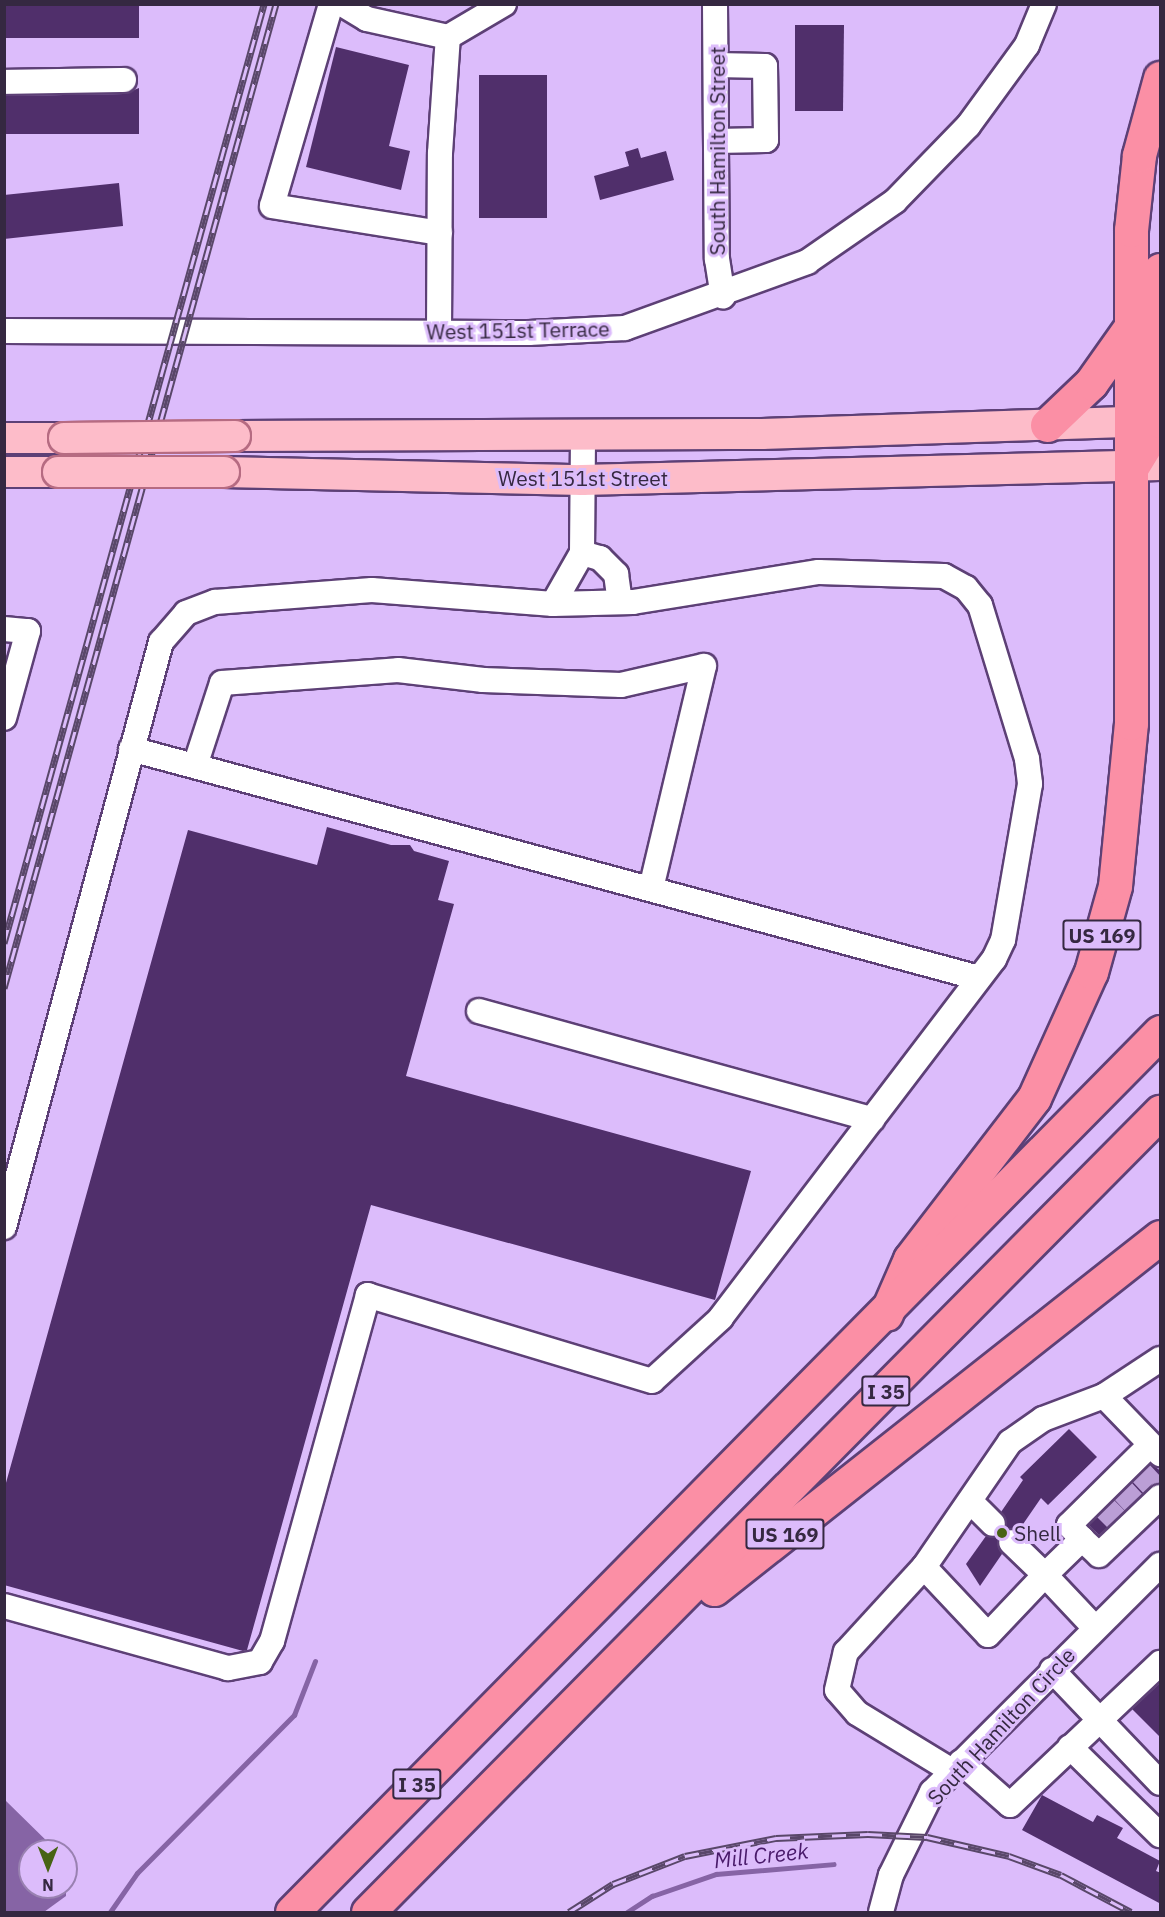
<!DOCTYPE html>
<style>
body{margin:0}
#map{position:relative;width:1165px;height:1917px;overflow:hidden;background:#dcbcfb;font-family:"IBM Plex Sans",sans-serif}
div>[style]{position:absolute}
.water>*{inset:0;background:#8664a5}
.stream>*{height:5px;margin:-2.5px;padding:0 2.5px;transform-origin:2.5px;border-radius:2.5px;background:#8664a5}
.building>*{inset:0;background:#502f6b}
.minor-tunnel>*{height:24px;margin-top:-12px;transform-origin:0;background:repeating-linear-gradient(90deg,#bb9ed6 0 24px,transparent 0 36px)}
.roads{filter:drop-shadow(2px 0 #5d4076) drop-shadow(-2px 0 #5d4076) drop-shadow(0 2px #5d4076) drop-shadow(0 -2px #5d4076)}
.minor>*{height:24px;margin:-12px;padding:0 12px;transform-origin:12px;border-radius:12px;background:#fff}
.major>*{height:30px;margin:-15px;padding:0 15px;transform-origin:15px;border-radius:15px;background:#fdbcc9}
.highway>*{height:33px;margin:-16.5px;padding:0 16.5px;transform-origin:16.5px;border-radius:16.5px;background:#fb8fa5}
.rail>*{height:7px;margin-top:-3.5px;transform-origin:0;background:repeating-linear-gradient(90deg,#dcbcfb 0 14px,#594769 0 28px);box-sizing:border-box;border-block:2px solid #594769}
.bridges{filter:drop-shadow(2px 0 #b66b82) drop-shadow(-2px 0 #b66b82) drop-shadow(0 2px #b66b82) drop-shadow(0 -2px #b66b82)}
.major-bridge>*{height:30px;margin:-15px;padding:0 15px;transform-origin:15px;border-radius:15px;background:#fdbcc9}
.dots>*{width:16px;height:16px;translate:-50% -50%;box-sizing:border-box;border:3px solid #dcbcfb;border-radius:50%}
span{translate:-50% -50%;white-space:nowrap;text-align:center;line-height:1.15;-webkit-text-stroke:6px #dcbcfb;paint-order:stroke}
.shield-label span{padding:2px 4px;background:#dcbcfb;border:2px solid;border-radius:4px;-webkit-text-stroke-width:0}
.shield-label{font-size:20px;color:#352841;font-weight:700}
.street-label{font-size:21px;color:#352841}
.poi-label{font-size:21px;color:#352841}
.left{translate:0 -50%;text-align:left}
.water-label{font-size:22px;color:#491a6a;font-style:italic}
.frame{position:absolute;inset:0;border:6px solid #352841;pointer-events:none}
.north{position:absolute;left:18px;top:1839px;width:60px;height:60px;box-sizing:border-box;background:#dcbcfb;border:2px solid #9981b1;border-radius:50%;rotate:180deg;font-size:16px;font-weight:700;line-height:24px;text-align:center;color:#352841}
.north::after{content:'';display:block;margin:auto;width:21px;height:27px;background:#476314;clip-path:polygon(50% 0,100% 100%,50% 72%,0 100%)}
</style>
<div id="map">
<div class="water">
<div style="clip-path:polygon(5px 1800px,57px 1851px,30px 1851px,30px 1887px,66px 1887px,66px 1864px,66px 1896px,44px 1912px,5px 1912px)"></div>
</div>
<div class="stream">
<div style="left:110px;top:1912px;width:47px;rotate:-55.3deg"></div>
<div style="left:137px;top:1873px;width:223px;rotate:-45.2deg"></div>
<div style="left:294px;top:1715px;width:58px;rotate:-68.7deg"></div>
<div style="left:627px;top:1912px;width:30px;rotate:-33deg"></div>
<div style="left:652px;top:1896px;width:68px;rotate:-19deg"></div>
<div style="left:716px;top:1874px;width:118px;rotate:-4.8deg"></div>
</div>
<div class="building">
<div style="clip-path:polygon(4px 4px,139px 4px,139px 38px,4px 38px)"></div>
<div style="clip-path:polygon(795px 25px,844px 25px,843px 111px,795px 111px)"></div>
<div style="clip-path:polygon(336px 47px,409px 65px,389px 146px,410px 151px,401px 190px,306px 167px)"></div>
<div style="clip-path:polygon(479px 75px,547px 75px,547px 218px,479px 218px)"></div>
<div style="clip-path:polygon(139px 88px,139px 134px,4px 134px,4px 96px,124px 94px)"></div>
<div style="clip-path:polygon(638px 148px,641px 158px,666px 151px,674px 180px,600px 200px,594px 176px,629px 166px,625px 152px)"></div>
<div style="clip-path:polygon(119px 183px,123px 226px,4px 239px,4px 195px)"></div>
<div style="clip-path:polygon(327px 827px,391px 845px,410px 845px,414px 851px,449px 861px,438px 900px,454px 904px,406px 1076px,751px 1171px,715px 1300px,371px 1205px,247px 1650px,243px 1651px,4px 1585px,4px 1490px,188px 830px,317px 865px)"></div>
<div style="clip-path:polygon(1069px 1429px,1097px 1457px,1048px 1505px,1041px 1498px,1019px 1530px,1006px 1529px,1001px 1512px,1023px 1480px,1020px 1477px)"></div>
<div style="clip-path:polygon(1151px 1464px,1161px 1471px,1161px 1481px,1099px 1535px,1089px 1525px)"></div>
<div style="clip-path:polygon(986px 1536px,998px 1537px,1002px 1554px,980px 1586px,966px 1564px)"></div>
<div style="clip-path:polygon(1161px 1682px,1161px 1738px,1132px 1709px)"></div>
<div style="clip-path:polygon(1042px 1795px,1093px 1822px,1097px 1815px,1123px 1828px,1117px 1838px,1160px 1861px,1156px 1871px,1161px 1873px,1161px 1904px,1022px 1830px)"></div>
</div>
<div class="minor-tunnel">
<div style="left:1140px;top:1472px;width:21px;rotate:47deg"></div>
<div style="left:1122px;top:1490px;width:21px;rotate:47deg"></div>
<div style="left:1105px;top:1508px;width:20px;rotate:45deg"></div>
</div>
<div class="roads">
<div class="minor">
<div style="left:331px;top:4px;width:210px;rotate:106.3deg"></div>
<div style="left:272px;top:206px;width:170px;rotate:9.1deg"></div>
<div style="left:342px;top:4px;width:29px;rotate:31deg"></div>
<div style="left:367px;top:19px;width:83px;rotate:12.5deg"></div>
<div style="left:448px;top:37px;width:65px;rotate:-30.5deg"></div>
<div style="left:715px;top:4px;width:255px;rotate:89.6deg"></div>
<div style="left:717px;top:259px;width:38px;rotate:81deg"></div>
<div style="left:716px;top:65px;width:49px;rotate:1.2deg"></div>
<div style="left:765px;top:66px;width:74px;rotate:89.2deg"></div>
<div style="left:766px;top:140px;width:50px;rotate:178.9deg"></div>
<div style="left:4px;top:82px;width:120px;rotate:-1deg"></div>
<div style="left:4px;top:331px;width:525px;rotate:0.22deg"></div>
<div style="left:529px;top:333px;width:96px;rotate:-3deg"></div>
<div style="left:625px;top:328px;width:194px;rotate:-19.9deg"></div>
<div style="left:807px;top:262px;width:107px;rotate:-34.7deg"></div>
<div style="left:895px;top:201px;width:105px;rotate:-45.8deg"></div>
<div style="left:968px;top:126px;width:100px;rotate:-53.9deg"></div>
<div style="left:1027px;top:45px;width:44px;rotate:-67.5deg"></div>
<div style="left:439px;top:332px;width:179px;rotate:-89.7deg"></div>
<div style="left:440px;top:153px;width:116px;rotate:-86.1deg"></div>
<div style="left:582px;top:553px;width:19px;rotate:16deg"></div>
<div style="left:600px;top:558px;width:23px;rotate:45deg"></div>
<div style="left:616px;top:574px;width:28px;rotate:82deg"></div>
<div style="left:553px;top:604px;width:59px;rotate:-60.4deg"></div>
<div style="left:582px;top:553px;width:119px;rotate:-89.5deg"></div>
<div style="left:4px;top:629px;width:24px;rotate:5deg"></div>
<div style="left:28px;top:631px;width:90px;rotate:105.4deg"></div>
<div style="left:131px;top:749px;width:878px;rotate:15.11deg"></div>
<div style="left:195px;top:766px;width:87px;rotate:-72deg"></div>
<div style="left:222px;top:683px;width:176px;rotate:-4.2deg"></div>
<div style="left:398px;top:670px;width:86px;rotate:6.7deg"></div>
<div style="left:483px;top:680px;width:138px;rotate:2.1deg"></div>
<div style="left:621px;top:685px;width:85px;rotate:-12.9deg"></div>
<div style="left:704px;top:666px;width:229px;rotate:103.4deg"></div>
<div style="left:479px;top:1011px;width:408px;rotate:15.4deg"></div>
<div style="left:4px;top:1227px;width:606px;rotate:-74.98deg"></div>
<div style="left:161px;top:642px;width:38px;rotate:-49deg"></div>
<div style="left:186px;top:613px;width:31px;rotate:-21deg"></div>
<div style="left:215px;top:602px;width:157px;rotate:-4.4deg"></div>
<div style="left:372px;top:590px;width:182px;rotate:4.4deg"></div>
<div style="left:553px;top:604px;width:80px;rotate:-1.4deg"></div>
<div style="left:633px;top:602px;width:188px;rotate:-9.2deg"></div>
<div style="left:819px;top:572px;width:125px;rotate:1.8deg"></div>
<div style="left:944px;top:576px;width:25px;rotate:29deg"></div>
<div style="left:966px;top:588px;width:22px;rotate:51deg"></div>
<div style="left:980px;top:605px;width:161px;rotate:73deg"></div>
<div style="left:1027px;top:759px;width:25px;rotate:83deg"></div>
<div style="left:1030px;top:784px;width:158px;rotate:99.8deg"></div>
<div style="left:1003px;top:940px;width:21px;rotate:115deg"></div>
<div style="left:994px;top:959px;width:451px;rotate:127.3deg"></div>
<div style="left:721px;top:1318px;width:93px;rotate:137.6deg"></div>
<div style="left:652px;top:1381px;width:297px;rotate:-163.2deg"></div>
<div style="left:368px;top:1295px;width:359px;rotate:105.5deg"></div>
<div style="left:272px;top:1641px;width:24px;rotate:120deg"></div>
<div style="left:260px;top:1662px;width:33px;rotate:169deg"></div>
<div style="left:228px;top:1668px;width:232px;rotate:-164.5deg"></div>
<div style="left:1104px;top:1396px;width:67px;rotate:-33.5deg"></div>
<div style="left:973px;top:1504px;width:28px;rotate:45deg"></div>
<div style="left:1082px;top:1539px;width:19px;rotate:-133deg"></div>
<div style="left:1069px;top:1525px;width:111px;rotate:-44.6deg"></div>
<div style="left:924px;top:1567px;width:93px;rotate:46.7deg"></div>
<div style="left:988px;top:1635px;width:83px;rotate:-46.5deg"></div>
<div style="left:1045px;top:1575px;width:47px;rotate:-135.9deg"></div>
<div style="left:1095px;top:1628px;width:73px;rotate:-133.3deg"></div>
<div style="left:1045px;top:1575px;width:52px;rotate:-44.2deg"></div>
<div style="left:1082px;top:1539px;width:23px;rotate:43deg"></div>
<div style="left:1099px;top:1555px;width:84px;rotate:-43.6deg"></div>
<div style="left:1052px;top:1670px;width:156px;rotate:46.3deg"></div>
<div style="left:1070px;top:1747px;width:126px;rotate:44.4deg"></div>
<div style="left:961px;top:1762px;width:65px;rotate:41.3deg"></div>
<div style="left:1010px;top:1805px;width:207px;rotate:-43.4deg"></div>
<div style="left:952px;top:1771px;width:111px;rotate:-148.6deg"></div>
<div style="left:857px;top:1713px;width:30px;rotate:-131deg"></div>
<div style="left:837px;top:1690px;width:39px;rotate:-77deg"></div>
<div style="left:846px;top:1652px;width:115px;rotate:-47.5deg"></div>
<div style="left:924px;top:1567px;width:152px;rotate:-55.5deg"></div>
<div style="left:1010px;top:1442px;width:40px;rotate:-34.9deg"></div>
<div style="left:1043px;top:1419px;width:65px;rotate:-20.7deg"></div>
<div style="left:1104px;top:1396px;width:81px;rotate:46deg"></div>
<div style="left:881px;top:1912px;width:38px;rotate:-75deg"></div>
<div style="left:891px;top:1875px;width:93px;rotate:-63.7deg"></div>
<div style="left:932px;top:1792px;width:322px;rotate:-44.9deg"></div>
</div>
<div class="major">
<div style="left:235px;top:436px;width:527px;rotate:-0.22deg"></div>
<div style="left:762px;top:434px;width:394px;rotate:-1.9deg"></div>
<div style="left:4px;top:438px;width:60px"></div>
<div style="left:4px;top:472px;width:54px"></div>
<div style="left:224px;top:472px;width:358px;rotate:1.3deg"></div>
<div style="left:582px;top:480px;width:578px;rotate:-1.49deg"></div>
</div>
<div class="highway">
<div style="left:1047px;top:425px;width:61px;rotate:-43.7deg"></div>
<div style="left:1091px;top:383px;width:71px;rotate:-54.7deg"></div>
<div style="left:1132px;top:467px;width:54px;rotate:-58.7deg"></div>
<div style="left:1160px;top:421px;width:151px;rotate:-90deg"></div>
<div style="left:886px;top:1314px;width:60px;rotate:-66.4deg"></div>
<div style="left:910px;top:1259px;width:203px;rotate:-52.4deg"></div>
<div style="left:1034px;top:1098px;width:138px;rotate:-65.7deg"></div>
<div style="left:1091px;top:972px;width:89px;rotate:-74.4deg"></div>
<div style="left:1115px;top:886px;width:164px;rotate:-84.4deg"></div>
<div style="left:1131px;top:723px;width:493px;rotate:-90deg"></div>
<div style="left:1131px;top:230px;width:75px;rotate:-83.9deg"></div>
<div style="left:1139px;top:155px;width:80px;rotate:-74.7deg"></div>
<div style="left:714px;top:1589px;width:568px;rotate:-38.28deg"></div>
<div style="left:292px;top:1912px;width:1236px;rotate:-45.39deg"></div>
<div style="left:368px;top:1912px;width:1126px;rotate:-45.29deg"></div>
</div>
</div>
<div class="rail">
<div style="left:4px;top:943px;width:974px;rotate:-74.52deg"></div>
<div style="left:4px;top:988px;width:1021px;rotate:-74.55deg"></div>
<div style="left:569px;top:1912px;width:52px;rotate:-32.5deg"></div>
<div style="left:613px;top:1884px;width:77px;rotate:-21.3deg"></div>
<div style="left:685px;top:1856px;width:93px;rotate:-11.2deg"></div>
<div style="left:776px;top:1838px;width:92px;rotate:-2.5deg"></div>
<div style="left:868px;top:1834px;width:59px;rotate:2.9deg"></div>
<div style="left:927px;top:1837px;width:84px;rotate:13deg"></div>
<div style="left:1009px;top:1856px;width:55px;rotate:20.1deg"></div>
<div style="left:1061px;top:1875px;width:79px;rotate:27.9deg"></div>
</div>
<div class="bridges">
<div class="major-bridge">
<div style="left:64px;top:438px;width:171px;rotate:-0.7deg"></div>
<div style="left:58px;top:472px;width:166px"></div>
</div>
</div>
<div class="dots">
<div style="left:1002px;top:1533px;background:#476314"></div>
</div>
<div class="shield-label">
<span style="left:1102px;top:935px">US 169</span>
<span style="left:886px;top:1391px">I 35</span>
<span style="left:785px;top:1534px">US 169</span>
<span style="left:417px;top:1784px">I 35</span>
</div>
<div class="street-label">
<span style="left:717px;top:151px;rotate:-90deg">South Hamilton Street</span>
<span style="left:518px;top:330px;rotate:-1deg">West 151st Terrace</span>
<span style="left:583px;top:478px">West 151st Street</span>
<span style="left:1001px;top:1726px;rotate:-47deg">South Hamilton Circle</span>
</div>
<div class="poi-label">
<span class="left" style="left:1014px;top:1533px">Shell</span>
</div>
<div class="water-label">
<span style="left:761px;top:1855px;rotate:-6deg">Mill Creek</span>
</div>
<div class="frame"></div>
<div class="north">N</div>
</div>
